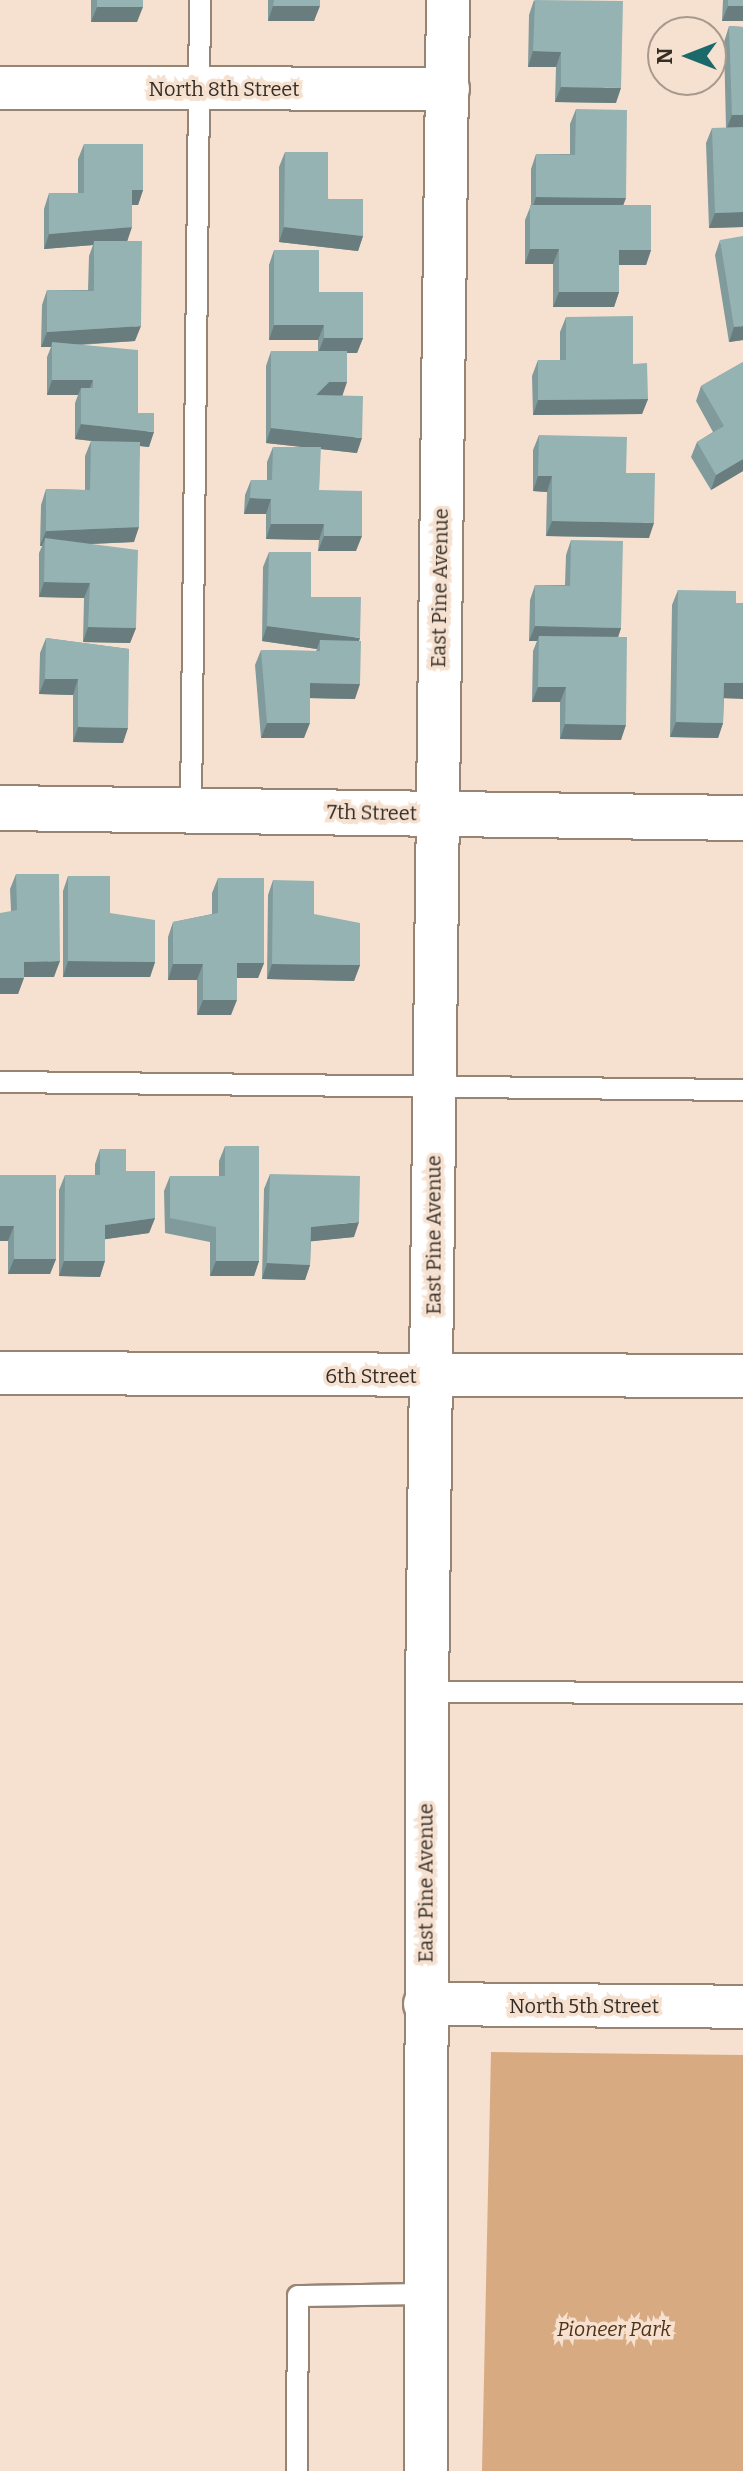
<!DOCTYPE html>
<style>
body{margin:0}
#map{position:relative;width:743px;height:2471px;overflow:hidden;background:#f6e1d0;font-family:Bitter,serif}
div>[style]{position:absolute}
.green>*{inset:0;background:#d8aa82}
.roads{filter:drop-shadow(2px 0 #968474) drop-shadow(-2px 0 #968474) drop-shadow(0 2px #968474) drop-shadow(0 -2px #968474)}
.service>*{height:20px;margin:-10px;padding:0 10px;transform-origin:10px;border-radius:10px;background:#fff}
.minor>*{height:42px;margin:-21px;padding:0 21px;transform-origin:21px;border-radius:21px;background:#fff}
.tertiary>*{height:44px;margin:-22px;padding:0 22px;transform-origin:22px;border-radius:22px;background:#fff}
.wall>*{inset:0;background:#819a9b}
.shaded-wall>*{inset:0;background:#697d7e}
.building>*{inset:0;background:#96b3b4}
span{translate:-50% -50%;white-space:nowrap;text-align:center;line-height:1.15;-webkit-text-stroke:7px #f6e1d0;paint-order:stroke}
.street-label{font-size:20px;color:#352e27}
.park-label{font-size:20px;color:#4e3218;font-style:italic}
.north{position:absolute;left:647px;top:16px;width:80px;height:80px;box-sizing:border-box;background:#f6e1d0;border:2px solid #a9998c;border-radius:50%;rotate:270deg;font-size:22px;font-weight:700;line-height:32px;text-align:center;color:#352e27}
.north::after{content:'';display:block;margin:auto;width:28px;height:36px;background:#1c696c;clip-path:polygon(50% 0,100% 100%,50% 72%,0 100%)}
</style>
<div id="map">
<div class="green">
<div style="clip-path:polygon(491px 2052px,743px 2055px,743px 2471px,482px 2471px)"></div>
</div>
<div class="roads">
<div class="service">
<div style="left:191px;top:809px;width:809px;rotate:-89.36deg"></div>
<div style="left:0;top:1082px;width:743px;rotate:0.62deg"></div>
<div style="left:427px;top:1692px;width:316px;rotate:0.2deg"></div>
<div style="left:297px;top:2471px;width:175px;rotate:-89.7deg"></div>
<div style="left:298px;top:2296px;width:127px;rotate:-0.9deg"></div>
</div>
<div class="minor">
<div style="left:0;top:88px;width:448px;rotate:0.1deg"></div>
<div style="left:0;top:1373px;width:743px;rotate:0.23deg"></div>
<div style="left:425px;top:2004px;width:318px;rotate:0.5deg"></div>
<div style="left:426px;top:2471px;width:779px;rotate:-89.93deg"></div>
<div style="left:427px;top:1692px;width:1692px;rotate:-89.29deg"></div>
</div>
<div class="tertiary">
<div style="left:0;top:808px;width:743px;rotate:0.77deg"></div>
</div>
</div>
<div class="wall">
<div style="clip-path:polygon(91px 0,143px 0,137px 22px,91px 22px)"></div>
<div style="clip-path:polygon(268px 0,320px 0,314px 21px,268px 21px)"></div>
<div style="clip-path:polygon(534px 0,616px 103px,555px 102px,556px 67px,528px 67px,529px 15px)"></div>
<div style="clip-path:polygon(723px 0,743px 0,743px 21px,722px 21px)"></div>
<div style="clip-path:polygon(729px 26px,743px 27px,743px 227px,709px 228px,706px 143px,712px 128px,726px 128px,724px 42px)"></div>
<div style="clip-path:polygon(576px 109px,623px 205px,651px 250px,646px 265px,619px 265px,619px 292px,614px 307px,553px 307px,553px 264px,525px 264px,525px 220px,531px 205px,531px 169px,536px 154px,570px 154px,570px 124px)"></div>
<div style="clip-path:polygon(84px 144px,143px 190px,138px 205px,132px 205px,127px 241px,135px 341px,80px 345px,138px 413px,149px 447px,140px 446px,134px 542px,89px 544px,136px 628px,130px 643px,83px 642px,84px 598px,39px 597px,39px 553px,42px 546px,40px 546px,41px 505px,46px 489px,85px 490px,85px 456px,91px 441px,75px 439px,75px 403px,78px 395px,47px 395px,47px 357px,51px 347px,41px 347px,42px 305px,47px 290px,88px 290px,89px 256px,93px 245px,44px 249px,44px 209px,49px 193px,78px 193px,78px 159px)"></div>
<div style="clip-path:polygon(285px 152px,363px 236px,358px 251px,279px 242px,279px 167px)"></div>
<div style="clip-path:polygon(720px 240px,743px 340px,729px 342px,715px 255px)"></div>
<div style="clip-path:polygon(274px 250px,319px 292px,363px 338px,357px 353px,347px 353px,342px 396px,357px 453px,320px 449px,319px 490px,356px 551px,318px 551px,319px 540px,266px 539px,266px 514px,244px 514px,245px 495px,251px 480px,267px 480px,267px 462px,273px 447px,303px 447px,266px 443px,266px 366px,271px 351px,318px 351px,318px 340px,269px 340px,269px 265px)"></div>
<div style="clip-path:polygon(566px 317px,633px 364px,648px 399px,642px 414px,533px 415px,532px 376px,538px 360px,560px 360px,560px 332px)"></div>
<div style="clip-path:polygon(743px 362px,743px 471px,711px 490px,691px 457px,697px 442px,713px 432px,696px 401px,701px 386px)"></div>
<div style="clip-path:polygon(539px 435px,626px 473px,649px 538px,546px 536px,547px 492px,533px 491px,533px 450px)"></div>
<div style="clip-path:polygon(571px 540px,621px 628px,618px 637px,621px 740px,560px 739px,560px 702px,532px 702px,533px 651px,537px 641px,529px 641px,530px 600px,535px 585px,565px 585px,566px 555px)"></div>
<div style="clip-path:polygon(269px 552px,311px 597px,359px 641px,355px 699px,310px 698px,304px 738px,261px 738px,255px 665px,261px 650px,316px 651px,317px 649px,262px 641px,263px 567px)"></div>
<div style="clip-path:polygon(678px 590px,724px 698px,723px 723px,718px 738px,670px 737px,672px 605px)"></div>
<div style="clip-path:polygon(46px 638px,129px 649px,123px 743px,73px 742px,73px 695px,39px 694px,40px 653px)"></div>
<div style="clip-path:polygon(16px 874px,54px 977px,24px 977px,18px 994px,0 994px,11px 911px,10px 889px)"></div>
<div style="clip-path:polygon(68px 876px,110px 913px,155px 962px,150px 977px,63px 977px,63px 891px)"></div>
<div style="clip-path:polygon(218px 878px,264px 963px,258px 978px,237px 978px,231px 1015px,197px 1015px,197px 980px,168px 980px,168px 937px,173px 922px,212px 914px,212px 893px)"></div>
<div style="clip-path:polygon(273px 880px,314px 914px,360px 965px,354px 981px,267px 979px,268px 895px)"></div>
<div style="clip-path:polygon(225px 1146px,259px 1261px,254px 1276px,210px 1276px,210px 1242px,165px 1233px,164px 1191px,170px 1176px,219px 1176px,219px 1161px)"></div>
<div style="clip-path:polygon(100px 1149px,126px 1171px,155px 1218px,149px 1233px,105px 1239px,100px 1277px,59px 1276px,59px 1190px,65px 1175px,95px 1175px,95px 1164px)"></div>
<div style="clip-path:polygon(270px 1174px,354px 1237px,311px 1241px,310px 1265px,305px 1280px,262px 1279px,264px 1189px)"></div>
<div style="clip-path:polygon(0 1175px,56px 1259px,50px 1274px,8px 1274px,8px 1241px,0 1241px)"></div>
</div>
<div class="shaded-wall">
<div style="clip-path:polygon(273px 6px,320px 6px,314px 21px,268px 21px)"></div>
<div style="clip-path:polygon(728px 6px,743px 6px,743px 21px,722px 21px)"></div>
<div style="clip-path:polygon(97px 7px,143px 7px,137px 22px,91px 22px)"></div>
<div style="clip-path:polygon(533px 51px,561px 52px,556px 67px,528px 67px)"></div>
<div style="clip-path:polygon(561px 87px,621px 88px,616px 103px,555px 102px)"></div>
<div style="clip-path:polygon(732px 115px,743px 115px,743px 130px,726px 130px)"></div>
<div style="clip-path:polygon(132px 190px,143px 190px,138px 205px,127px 205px)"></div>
<div style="clip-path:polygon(536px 197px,626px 198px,620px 214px,531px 212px)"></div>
<div style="clip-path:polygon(743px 212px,743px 227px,709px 228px,715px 213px)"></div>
<div style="clip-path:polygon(132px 227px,127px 242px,94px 241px,93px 245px,44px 249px,49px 234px)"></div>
<div style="clip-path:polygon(284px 227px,363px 236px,358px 251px,279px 242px)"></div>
<div style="clip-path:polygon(530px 249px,559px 249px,553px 264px,525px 264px)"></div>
<div style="clip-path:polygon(619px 250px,651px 250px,646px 265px,614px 265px)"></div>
<div style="clip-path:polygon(559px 292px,619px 292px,614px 307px,553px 307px)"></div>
<div style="clip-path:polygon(274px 325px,324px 325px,318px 340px,269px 340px)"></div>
<div style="clip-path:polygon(141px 326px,135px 341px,52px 346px,52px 342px,51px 347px,41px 347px,47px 332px)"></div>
<div style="clip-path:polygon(743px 326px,743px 340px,729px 342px,734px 327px)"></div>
<div style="clip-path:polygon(324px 338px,363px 338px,357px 353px,318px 353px)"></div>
<div style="clip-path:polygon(52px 380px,93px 380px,87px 395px,81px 388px,78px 395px,47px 395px)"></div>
<div style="clip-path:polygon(329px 382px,347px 382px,342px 397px,316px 395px)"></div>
<div style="clip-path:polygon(648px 399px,642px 414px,533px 415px,538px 400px)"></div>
<div style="clip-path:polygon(81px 424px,154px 432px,149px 447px,75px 439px)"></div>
<div style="clip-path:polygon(271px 428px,362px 438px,357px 453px,266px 443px)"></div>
<div style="clip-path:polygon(743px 459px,743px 471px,711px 490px,716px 475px)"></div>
<div style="clip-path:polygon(538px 476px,552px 476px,547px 492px,533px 491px)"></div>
<div style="clip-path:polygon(250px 498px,271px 499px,266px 514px,244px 514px)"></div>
<div style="clip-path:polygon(552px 521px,654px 523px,649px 538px,546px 536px)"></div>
<div style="clip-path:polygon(271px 524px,324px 524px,319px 540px,266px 539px)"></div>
<div style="clip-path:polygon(139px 527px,134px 542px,45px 546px,45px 538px,42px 546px,40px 546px,46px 531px)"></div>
<div style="clip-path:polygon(324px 536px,362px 536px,356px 551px,318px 551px)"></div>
<div style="clip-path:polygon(44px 582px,90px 583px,84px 598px,39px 597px)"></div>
<div style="clip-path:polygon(267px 626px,360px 638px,355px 654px,320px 640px,317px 649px,262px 641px)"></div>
<div style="clip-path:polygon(535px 626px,621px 628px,616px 643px,539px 636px,537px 641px,529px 641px)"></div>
<div style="clip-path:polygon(88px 627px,136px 628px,130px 643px,83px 642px)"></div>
<div style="clip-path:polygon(45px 679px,78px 679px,73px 695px,39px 694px)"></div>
<div style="clip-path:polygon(310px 683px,360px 684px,355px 699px,305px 698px)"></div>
<div style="clip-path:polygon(724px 683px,743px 683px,743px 699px,718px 698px)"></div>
<div style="clip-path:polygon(538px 687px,566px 687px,560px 702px,532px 702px)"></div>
<div style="clip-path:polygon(676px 722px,723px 723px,718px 738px,670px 737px)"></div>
<div style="clip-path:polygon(267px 723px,310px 723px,304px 738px,261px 738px)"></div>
<div style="clip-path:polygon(565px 724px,626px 725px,621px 740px,560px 739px)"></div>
<div style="clip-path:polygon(78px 727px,128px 728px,123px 743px,73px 742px)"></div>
<div style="clip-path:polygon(60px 961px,54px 977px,18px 977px,24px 962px)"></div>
<div style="clip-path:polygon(68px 961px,155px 962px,150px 977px,63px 977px)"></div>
<div style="clip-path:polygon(237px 963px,264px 963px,258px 978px,231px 978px)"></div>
<div style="clip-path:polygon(173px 964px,203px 964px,197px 980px,168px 980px)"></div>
<div style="clip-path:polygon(272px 964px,360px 965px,354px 981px,267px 979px)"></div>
<div style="clip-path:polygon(0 978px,24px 978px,18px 994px,0 994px)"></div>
<div style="clip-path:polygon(203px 1000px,237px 1000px,231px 1015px,197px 1015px)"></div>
<div style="clip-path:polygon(155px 1218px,149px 1233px,100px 1240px,105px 1225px)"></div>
<div style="clip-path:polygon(359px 1222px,354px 1237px,305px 1242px,311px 1227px)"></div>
<div style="clip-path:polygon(0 1226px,14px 1226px,8px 1241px,0 1241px)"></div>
<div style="clip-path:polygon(14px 1259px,56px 1259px,50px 1274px,8px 1274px)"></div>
<div style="clip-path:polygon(64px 1261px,105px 1261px,100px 1277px,59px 1276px)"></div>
<div style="clip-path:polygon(216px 1261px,259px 1261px,254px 1276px,210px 1276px)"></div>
<div style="clip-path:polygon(267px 1263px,310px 1265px,305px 1280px,262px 1279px)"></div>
</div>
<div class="building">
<div style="clip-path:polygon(97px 0,143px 0,143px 7px,97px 7px)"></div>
<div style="clip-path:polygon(274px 0,320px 0,320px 6px,273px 6px)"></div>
<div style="clip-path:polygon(535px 0,623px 1px,621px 88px,561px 87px,561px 52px,533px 51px)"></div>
<div style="clip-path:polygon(728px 0,743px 0,743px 6px,728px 6px)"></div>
<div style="clip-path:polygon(729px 26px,743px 27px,743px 115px,732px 115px)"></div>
<div style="clip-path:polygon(576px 109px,627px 110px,626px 198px,536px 197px,536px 154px,575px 155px)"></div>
<div style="clip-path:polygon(743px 127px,743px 212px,715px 213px,712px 128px)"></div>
<div style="clip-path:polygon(84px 144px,143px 144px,143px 190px,132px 190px,132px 227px,49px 234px,49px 193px,84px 193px)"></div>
<div style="clip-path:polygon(285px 152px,328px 152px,328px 199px,363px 199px,363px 236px,284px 227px)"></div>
<div style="clip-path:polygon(530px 205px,651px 205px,651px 250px,619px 250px,619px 292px,559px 292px,559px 249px,530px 249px)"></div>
<div style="clip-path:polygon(743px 236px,743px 326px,734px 327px,720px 240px)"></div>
<div style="clip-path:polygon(94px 241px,142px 241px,141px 326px,47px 332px,47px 290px,94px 291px)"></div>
<div style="clip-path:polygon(274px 250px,319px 250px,319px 292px,363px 292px,363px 338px,324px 338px,324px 325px,274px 325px)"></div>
<div style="clip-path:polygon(633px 316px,633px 364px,647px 363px,648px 399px,538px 400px,538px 360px,566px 360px,566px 317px)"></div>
<div style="clip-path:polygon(52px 342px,138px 350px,138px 413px,154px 413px,154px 432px,81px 424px,81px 388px,93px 388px,93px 380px,52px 380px)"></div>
<div style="clip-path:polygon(271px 351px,347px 351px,347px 382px,329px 382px,316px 395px,363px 396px,362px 438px,271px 428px)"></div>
<div style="clip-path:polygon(743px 362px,743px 459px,716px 475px,697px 442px,724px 426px,701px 386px)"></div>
<div style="clip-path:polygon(539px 435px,627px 437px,626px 473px,655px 473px,654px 523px,552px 521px,552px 476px,538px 476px)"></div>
<div style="clip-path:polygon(91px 441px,140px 442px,139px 527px,46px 531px,46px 489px,90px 490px)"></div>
<div style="clip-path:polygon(273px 447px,321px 447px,319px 490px,362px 491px,362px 536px,324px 536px,324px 524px,271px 524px,271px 499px,250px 498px,251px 480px,272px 480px)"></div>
<div style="clip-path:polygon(45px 538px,138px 550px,136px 628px,88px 627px,90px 583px,44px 582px)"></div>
<div style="clip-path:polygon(571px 540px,623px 541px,621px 628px,535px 626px,535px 585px,570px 586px)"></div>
<div style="clip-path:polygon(269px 552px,311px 552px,311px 597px,361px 597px,360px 638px,267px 626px)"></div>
<div style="clip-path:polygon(678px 590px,736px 591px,736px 603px,743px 603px,743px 683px,724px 683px,723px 723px,676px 722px)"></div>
<div style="clip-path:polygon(539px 636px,627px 637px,626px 725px,565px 724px,566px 687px,538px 687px)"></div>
<div style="clip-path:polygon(46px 638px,129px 649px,128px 728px,78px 727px,78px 679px,45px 679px)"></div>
<div style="clip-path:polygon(320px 640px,361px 641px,360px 684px,310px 683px,310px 723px,267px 723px,261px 650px,320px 651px)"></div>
<div style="clip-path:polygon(16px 874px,59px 874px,60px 961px,24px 962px,24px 978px,0 978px,0 913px,17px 910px)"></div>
<div style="clip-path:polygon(68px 876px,110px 876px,110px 913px,155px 920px,155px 962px,68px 961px)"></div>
<div style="clip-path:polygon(218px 878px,264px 878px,264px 963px,237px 963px,237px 1000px,203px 1000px,203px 964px,173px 964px,173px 922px,218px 913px)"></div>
<div style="clip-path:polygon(273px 880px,314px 881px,314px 914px,360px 923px,360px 965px,272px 964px)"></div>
<div style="clip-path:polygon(225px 1146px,259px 1146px,259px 1261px,216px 1261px,216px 1227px,170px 1218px,170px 1176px,225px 1176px)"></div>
<div style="clip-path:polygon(100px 1149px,126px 1149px,126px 1171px,155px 1171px,155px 1218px,105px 1225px,105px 1261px,64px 1261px,65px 1175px,100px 1175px)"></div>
<div style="clip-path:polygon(270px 1174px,360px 1176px,359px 1222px,311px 1227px,310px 1265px,267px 1263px)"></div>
<div style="clip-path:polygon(0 1175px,56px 1175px,56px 1259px,14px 1259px,14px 1226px,0 1226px)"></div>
</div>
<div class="street-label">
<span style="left:224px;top:89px">North 8th Street</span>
<span style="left:440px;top:588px;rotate:-89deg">East Pine Avenue</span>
<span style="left:372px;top:813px;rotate:1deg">7th Street</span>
<span style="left:434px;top:1235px;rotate:-90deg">East Pine Avenue</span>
<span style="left:371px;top:1376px">6th Street</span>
<span style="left:426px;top:1883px;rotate:-90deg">East Pine Avenue</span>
<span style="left:584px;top:2006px">North 5th Street</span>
</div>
<div class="park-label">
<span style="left:614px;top:2329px">Pioneer Park</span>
</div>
<div class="north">N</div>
</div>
